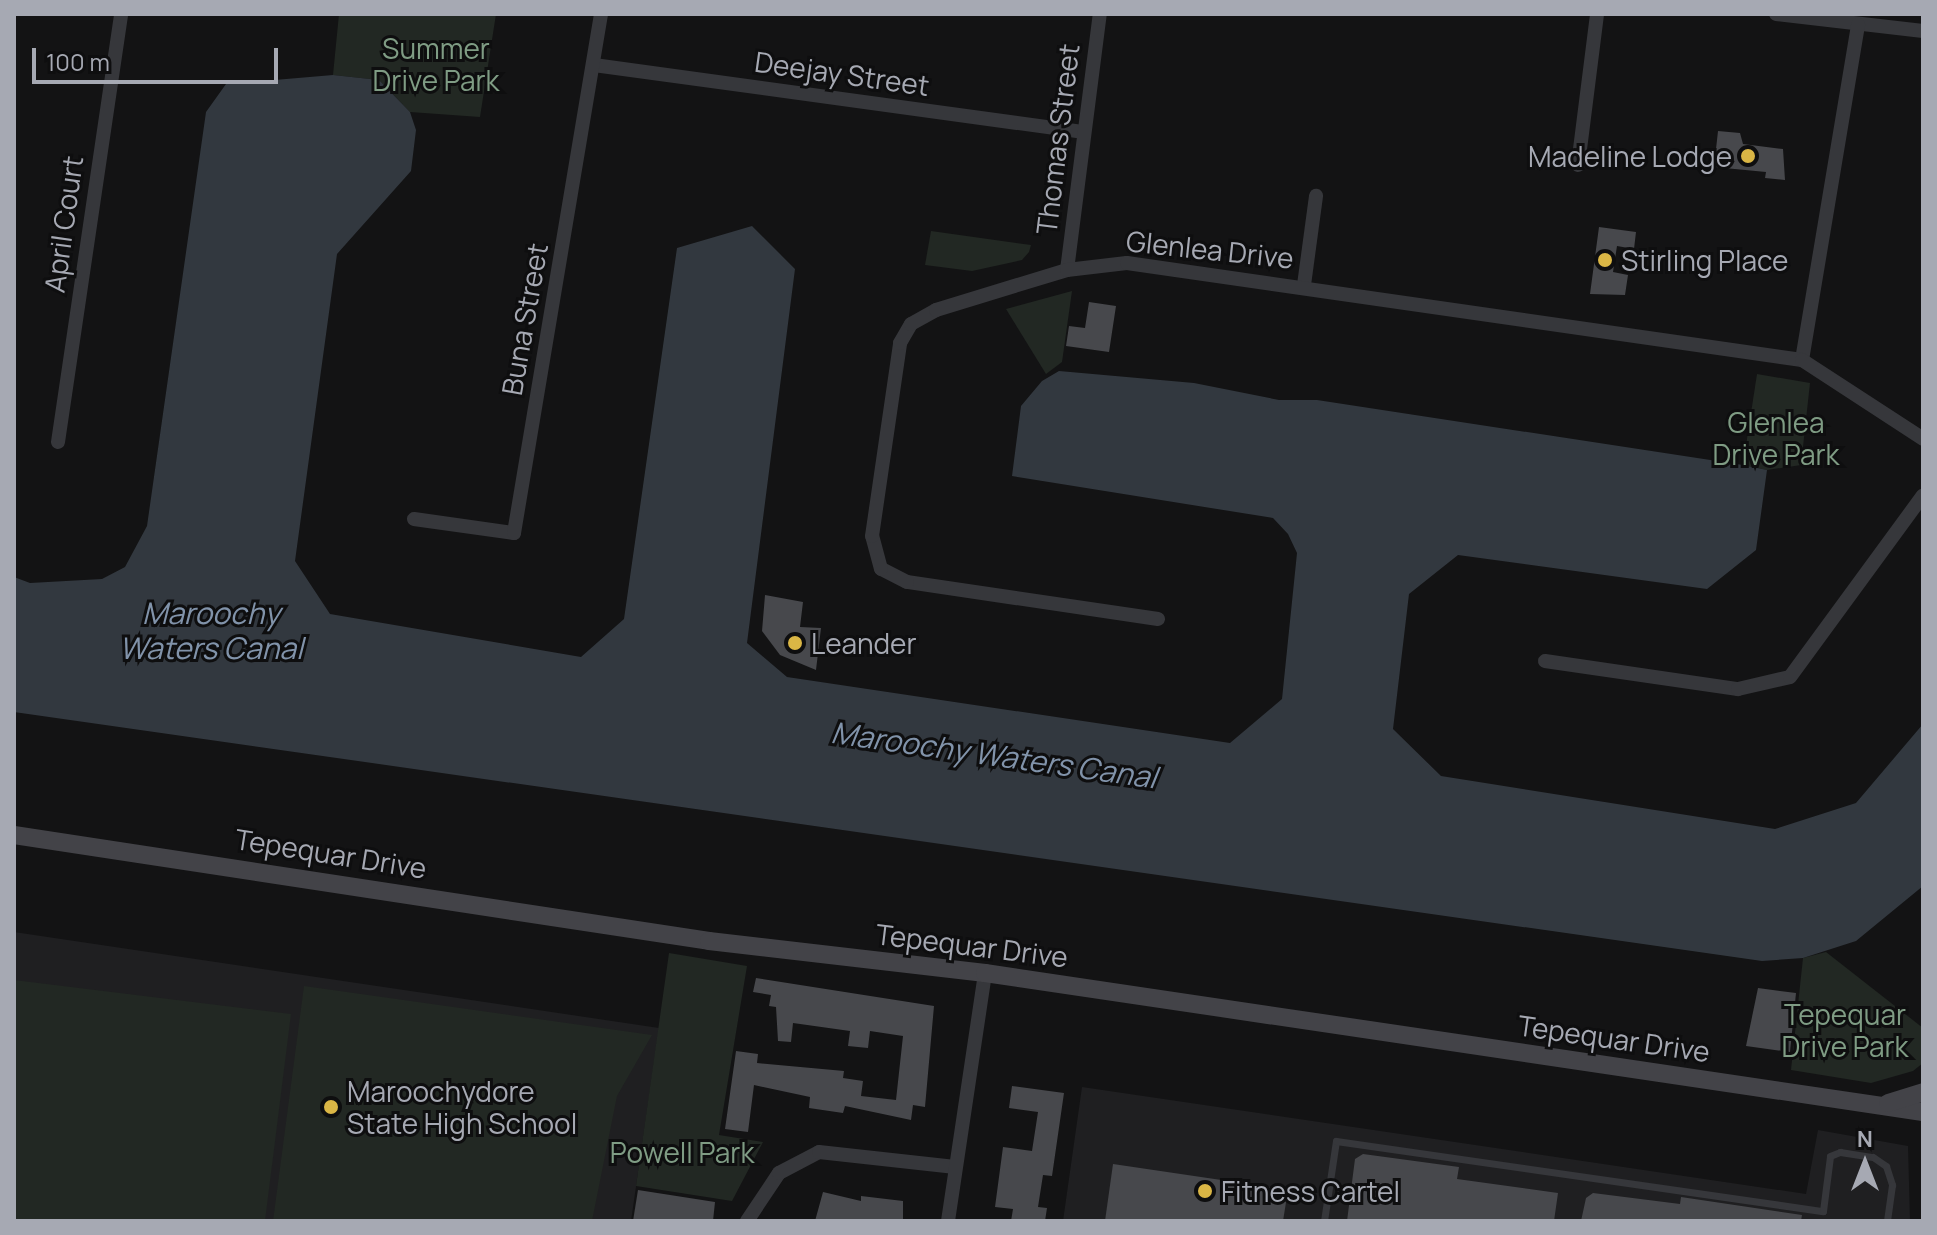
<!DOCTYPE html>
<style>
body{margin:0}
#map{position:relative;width:1937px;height:1235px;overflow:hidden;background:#131314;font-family:Manrope,sans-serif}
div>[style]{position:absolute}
.built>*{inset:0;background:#1f1f21}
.green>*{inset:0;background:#222823}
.water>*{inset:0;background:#32383f}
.building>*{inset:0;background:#47484c}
.lane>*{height:7px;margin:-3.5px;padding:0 3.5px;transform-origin:3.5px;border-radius:3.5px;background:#36373b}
.street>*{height:14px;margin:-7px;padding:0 7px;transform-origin:7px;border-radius:7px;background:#36373b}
.secondary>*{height:18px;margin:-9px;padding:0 9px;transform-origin:9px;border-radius:9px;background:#434348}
.dots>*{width:22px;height:22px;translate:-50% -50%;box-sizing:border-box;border:4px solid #0e0e0f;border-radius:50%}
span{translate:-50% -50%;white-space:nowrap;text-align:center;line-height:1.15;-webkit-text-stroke:6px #0e0e0f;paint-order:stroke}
.park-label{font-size:28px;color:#7f9c84}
.street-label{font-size:28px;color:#a6a9b3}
.poi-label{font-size:28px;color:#a6a9b3}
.right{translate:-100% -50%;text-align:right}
.left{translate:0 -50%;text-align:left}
.water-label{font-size:30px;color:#8193aa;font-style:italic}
.frame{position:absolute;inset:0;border:16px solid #a6a9b3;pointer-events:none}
.north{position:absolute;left:1825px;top:1123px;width:80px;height:80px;-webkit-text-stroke:6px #0e0e0f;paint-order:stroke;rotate:0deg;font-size:22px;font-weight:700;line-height:32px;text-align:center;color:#a6a9b3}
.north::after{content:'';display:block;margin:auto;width:28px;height:36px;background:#a6a9b3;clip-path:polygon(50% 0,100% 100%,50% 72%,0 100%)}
.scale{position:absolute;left:32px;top:48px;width:246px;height:36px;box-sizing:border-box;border:4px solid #a6a9b3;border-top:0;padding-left:10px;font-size:24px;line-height:28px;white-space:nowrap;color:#a6a9b3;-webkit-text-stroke:6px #0e0e0f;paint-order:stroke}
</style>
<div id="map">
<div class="built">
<div style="clip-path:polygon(14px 932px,659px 1028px,631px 1221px,14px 1221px)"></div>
<div style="clip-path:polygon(1082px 1087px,1806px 1194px,1818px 1130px,1908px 1146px,1910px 1221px,1063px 1221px)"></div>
</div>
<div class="green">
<div style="clip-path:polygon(339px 14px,496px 14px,480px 117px,410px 112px,379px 80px,333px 75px)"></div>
<div style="clip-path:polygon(931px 231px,1031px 245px,1029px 252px,1022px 260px,972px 271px,925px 265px)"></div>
<div style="clip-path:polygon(1072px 291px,1062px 362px,1046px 374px,1006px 309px)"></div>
<div style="clip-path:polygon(1757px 374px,1810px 383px,1801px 465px,1767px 470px,1743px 465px)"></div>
<div style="clip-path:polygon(1826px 952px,1923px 1028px,1923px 1063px,1913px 1071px,1871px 1083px,1791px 1070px,1803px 958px)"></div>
<div style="clip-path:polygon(669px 953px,747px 966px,719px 1135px,763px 1142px,732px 1201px,636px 1186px)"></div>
<div style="clip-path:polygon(14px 980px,291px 1014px,265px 1221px,14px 1221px)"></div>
<div style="clip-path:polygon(304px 986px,652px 1035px,617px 1096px,592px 1221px,273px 1221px)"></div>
</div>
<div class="water">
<div style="clip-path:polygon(333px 75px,379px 80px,410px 112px,416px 130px,411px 171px,337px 254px,295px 561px,330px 614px,581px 657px,624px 619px,677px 248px,752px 226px,795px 269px,747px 643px,787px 677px,1230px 743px,1282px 699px,1297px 553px,1288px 534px,1273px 518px,1012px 476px,1021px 406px,1042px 381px,1059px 371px,1194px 383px,1279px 400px,1317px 400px,1743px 465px,1767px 470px,1756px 550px,1707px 589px,1458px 555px,1409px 594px,1393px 729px,1441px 776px,1775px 829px,1856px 803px,1923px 724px,1923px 886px,1856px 941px,1803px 958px,1762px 961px,14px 712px,14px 577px,30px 583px,102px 579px,125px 567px,147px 526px,206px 112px,226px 84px)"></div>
</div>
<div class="building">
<div style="clip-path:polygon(1718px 131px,1740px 133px,1743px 144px,1783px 149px,1785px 180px,1765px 178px,1766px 172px,1714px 167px)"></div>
<div style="clip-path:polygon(1599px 227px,1636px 232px,1634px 249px,1617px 246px,1613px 272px,1628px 275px,1625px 295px,1590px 294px)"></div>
<div style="clip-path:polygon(1089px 302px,1116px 306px,1109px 352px,1066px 346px,1069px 326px,1085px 328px)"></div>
<div style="clip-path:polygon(765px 595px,803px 602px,800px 627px,821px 628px,816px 670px,780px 655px,762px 631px)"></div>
<div style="clip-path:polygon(756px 978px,934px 1006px,925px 1107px,913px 1105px,911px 1120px,845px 1106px,843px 1113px,809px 1108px,810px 1097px,754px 1085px,748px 1132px,725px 1129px,736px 1051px,758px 1054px,757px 1063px,844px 1071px,843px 1078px,863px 1081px,861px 1096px,896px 1100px,903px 1036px,870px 1031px,868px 1048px,848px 1046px,850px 1031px,793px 1023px,791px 1042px,778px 1041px,776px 1007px,769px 1006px,771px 995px,753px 992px)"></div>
<div style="clip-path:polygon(1758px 988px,1796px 993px,1790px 1052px,1746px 1046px)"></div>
<div style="clip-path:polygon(1012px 1086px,1064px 1093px,1052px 1176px,1043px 1175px,1038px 1207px,1047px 1208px,1045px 1221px,1011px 1221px,1013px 1209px,995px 1207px,1003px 1147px,1032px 1151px,1038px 1112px,1009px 1108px)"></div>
<div style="clip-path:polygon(1363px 1154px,1459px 1167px,1457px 1179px,1558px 1193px,1554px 1221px,1347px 1221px,1355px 1159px)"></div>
<div style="clip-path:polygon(1113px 1164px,1288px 1190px,1283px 1221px,1105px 1221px)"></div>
<div style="clip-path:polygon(638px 1190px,715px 1202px,713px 1221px,633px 1221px)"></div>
<div style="clip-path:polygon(823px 1192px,861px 1201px,861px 1196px,903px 1201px,903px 1221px,815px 1221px)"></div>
<div style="clip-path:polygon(1593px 1193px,1680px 1204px,1681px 1197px,1802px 1215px,1801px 1221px,1581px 1221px,1586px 1198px)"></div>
</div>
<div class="lane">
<div style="left:1324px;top:1221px;width:81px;rotate:-81.5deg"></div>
<div style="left:1336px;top:1141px;width:492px;rotate:8.2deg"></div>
<div style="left:1823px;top:1211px;width:55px;rotate:-82.7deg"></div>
<div style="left:1830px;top:1156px;width:11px;rotate:-22deg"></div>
<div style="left:1840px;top:1152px;width:33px;rotate:9deg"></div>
<div style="left:1873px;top:1157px;width:16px;rotate:35deg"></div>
<div style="left:1886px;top:1166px;width:20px;rotate:72deg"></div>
<div style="left:1892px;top:1185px;width:36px;rotate:98deg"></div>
</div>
<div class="street">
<div style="left:1776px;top:14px;width:148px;rotate:6.6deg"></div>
<div style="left:594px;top:65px;width:493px;rotate:7.8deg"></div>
<div style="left:1578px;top:165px;width:152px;rotate:-82.8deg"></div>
<div style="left:1067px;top:270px;width:258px;rotate:-82.7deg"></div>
<div style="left:1304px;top:285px;width:90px;rotate:-82.3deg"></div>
<div style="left:1802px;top:360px;width:340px;rotate:-80.5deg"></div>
<div style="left:58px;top:442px;width:433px;rotate:-81.6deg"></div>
<div style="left:414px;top:519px;width:101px;rotate:8deg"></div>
<div style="left:514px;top:533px;width:526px;rotate:-80.48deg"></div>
<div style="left:1158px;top:619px;width:254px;rotate:-171.6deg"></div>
<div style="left:907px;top:582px;width:29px;rotate:-153deg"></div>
<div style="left:881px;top:569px;width:34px;rotate:-105deg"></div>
<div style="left:872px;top:536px;width:195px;rotate:-81.7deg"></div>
<div style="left:900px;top:343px;width:22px;rotate:-60deg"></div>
<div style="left:911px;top:324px;width:29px;rotate:-29deg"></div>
<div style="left:936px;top:310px;width:137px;rotate:-17deg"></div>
<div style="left:1067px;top:270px;width:60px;rotate:-6.7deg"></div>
<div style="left:1127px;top:263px;width:682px;rotate:8.18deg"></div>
<div style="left:1802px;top:360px;width:145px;rotate:33.1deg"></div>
<div style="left:1545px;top:661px;width:195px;rotate:8.3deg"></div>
<div style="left:1738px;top:689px;width:53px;rotate:-13deg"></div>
<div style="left:1790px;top:677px;width:225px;rotate:-53.8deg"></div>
<div style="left:747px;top:1221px;width:58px;rotate:-56.3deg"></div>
<div style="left:779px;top:1173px;width:45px;rotate:-27.7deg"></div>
<div style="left:819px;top:1152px;width:137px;rotate:6.3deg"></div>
<div style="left:948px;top:1221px;width:251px;rotate:-81.5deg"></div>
</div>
<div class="secondary">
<div style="left:14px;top:835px;width:703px;rotate:8.67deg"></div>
<div style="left:709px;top:941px;width:278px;rotate:6.6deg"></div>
<div style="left:985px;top:973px;width:948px;rotate:8.43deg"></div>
<div style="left:1888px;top:1103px;width:37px;rotate:-17deg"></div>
</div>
<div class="dots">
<div style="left:1748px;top:156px;background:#dab645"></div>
<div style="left:1605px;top:260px;background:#dab645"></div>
<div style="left:795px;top:643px;background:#dab645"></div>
<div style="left:331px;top:1107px;background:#dab645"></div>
<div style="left:1205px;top:1191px;background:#dab645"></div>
</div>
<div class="park-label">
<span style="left:436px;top:64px">Summer<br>Drive Park</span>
<span style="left:1776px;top:438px">Glenlea<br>Drive Park</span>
<span style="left:1845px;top:1030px">Tepequar<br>Drive Park</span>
<span style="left:682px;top:1152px">Powell Park</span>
</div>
<div class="street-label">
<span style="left:842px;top:73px;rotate:8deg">Deejay Street</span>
<span style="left:1057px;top:139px;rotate:-83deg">Thomas Street</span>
<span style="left:63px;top:224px;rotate:-82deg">April Court</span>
<span style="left:1210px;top:249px;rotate:6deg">Glenlea Drive</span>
<span style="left:524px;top:319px;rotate:-80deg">Buna Street</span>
<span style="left:331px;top:853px;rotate:9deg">Tepequar Drive</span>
<span style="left:972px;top:945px;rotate:7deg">Tepequar Drive</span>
<span style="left:1614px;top:1038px;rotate:8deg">Tepequar Drive</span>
</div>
<div class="poi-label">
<span class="right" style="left:1732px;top:156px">Madeline Lodge</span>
<span class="left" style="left:1621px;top:260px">Stirling Place</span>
<span class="left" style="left:811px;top:643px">Leander</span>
<span class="left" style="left:347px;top:1107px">Maroochydore<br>State High School</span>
<span class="left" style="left:1221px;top:1191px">Fitness Cartel</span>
</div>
<div class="water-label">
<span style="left:211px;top:630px">Maroochy<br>Waters Canal</span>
<span style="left:994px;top:755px;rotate:8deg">Maroochy Waters Canal</span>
</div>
<div class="frame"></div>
<div class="north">N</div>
<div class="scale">100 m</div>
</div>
